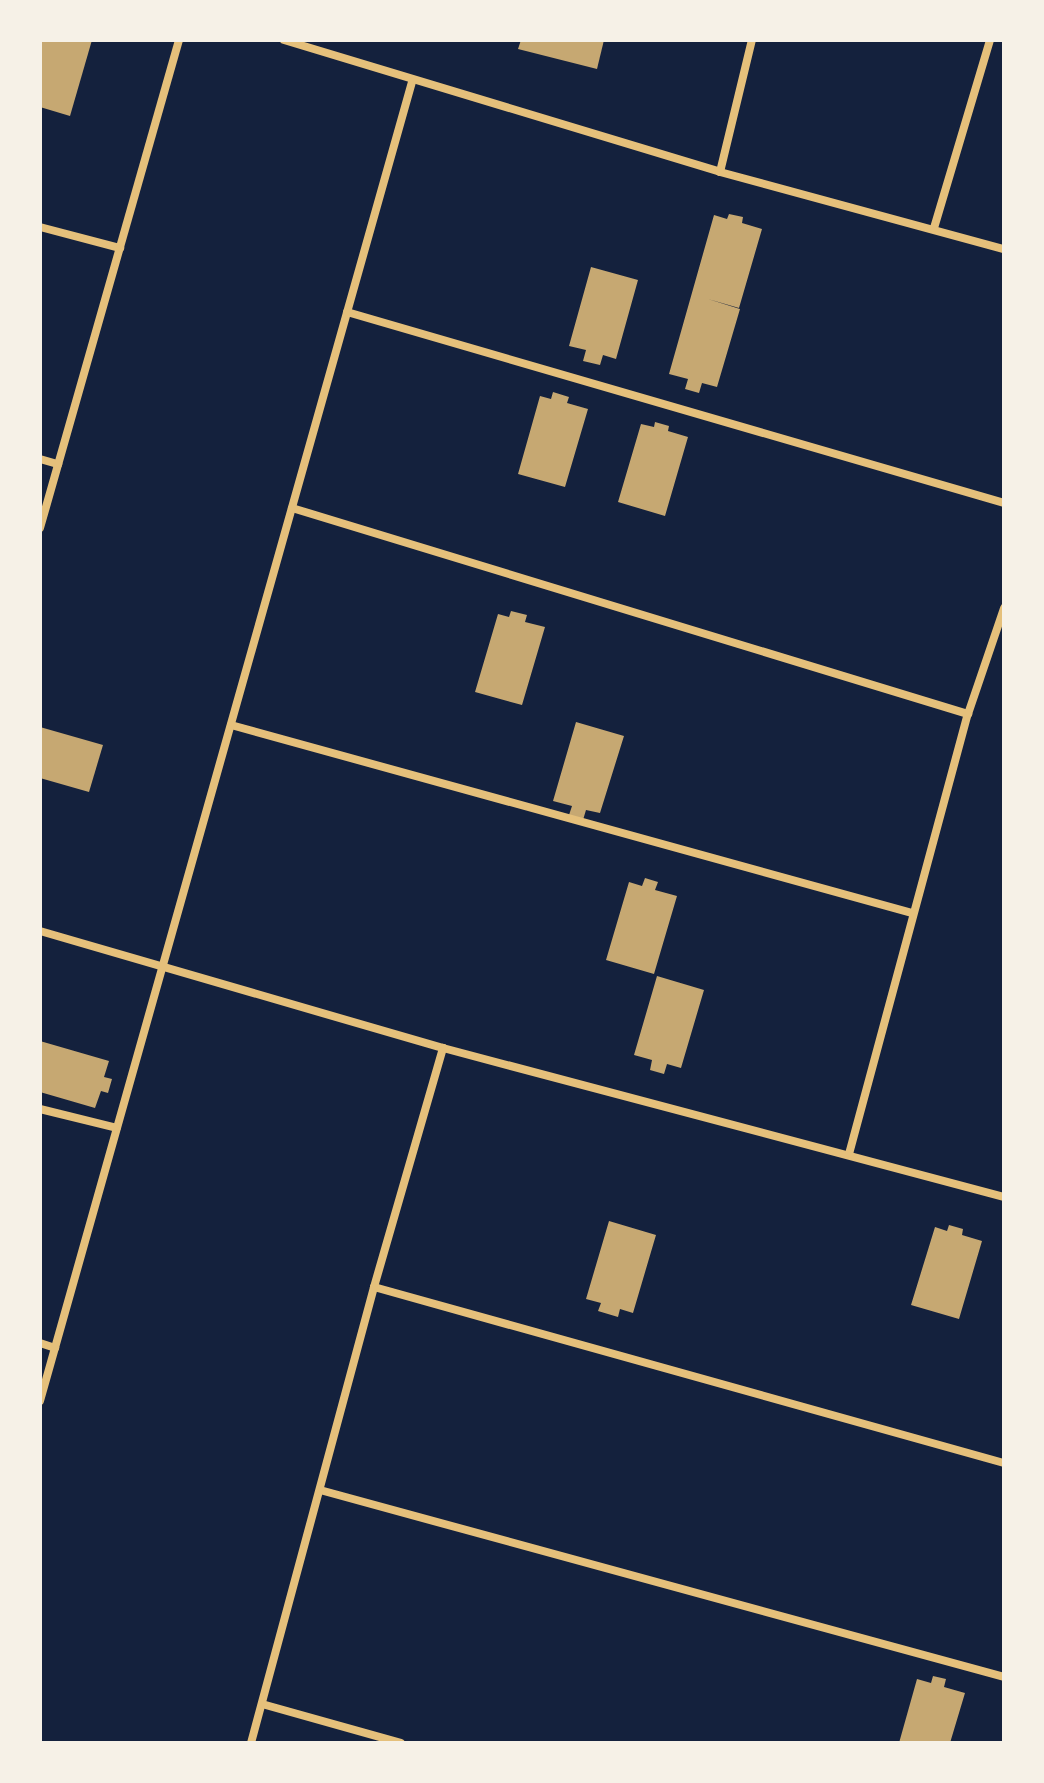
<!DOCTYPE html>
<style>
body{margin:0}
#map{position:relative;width:1044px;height:1783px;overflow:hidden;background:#14213d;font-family:Arial,sans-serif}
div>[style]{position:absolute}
.building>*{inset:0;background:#c6a872}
.minor>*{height:8px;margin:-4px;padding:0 4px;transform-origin:4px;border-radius:4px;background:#e5c07b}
span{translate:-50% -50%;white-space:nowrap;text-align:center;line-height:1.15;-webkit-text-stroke:8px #f6f1e7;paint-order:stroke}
.frame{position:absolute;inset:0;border:42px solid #f6f1e7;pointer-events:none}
</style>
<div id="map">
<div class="building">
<div style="clip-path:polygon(41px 40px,92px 40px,70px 116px,40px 107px)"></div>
<div style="clip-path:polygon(521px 40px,604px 40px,597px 69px,518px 49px)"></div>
<div style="clip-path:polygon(729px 214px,743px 217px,742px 223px,762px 229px,739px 308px,708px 299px,740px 309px,717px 387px,702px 383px,699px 393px,685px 389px,688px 379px,669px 374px,714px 215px,727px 219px)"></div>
<div style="clip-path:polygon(591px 267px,638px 280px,616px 359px,603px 355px,600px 365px,583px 361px,586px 350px,569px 346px)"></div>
<div style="clip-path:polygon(553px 392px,569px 397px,567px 403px,588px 409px,565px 487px,518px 474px,540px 396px,551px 399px)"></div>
<div style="clip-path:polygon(655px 422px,669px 426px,668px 431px,688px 437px,665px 516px,618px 502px,641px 424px,654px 427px)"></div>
<div style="clip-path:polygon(511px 611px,527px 615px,525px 622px,545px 627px,522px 705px,475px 692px,498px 614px,509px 617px)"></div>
<div style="clip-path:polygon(576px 722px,624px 736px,600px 813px,586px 810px,583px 820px,569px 815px,572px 806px,553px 801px)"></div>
<div style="clip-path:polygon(40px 727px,103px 745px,89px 792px,40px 778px)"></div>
<div style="clip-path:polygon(645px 878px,658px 882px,655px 890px,677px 896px,654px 974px,606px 960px,629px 882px,642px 886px)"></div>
<div style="clip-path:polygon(657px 976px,704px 990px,681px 1068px,667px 1064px,664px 1074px,650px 1070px,652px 1060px,634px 1055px)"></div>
<div style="clip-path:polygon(40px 1041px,109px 1061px,104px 1077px,112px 1079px,108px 1093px,101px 1091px,95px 1108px,40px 1092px)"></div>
<div style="clip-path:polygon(609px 1221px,656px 1235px,633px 1313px,620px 1309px,618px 1317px,598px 1311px,601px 1303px,586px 1299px)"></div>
<div style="clip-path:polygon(949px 1225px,963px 1229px,962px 1235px,982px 1241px,959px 1319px,911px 1305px,935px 1227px,947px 1231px)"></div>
<div style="clip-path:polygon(933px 1676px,946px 1679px,944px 1687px,965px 1693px,950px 1743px,899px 1743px,917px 1679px,931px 1683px)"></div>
</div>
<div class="minor">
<div style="left:284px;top:40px;width:456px;rotate:16.8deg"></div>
<div style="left:720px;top:172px;width:294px;rotate:15.2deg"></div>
<div style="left:720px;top:172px;width:136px;rotate:-76.4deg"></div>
<div style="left:40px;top:227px;width:83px;rotate:14.7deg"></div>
<div style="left:934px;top:228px;width:196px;rotate:-73.4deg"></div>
<div style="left:347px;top:312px;width:684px;rotate:16.21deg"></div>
<div style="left:40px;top:459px;width:19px;rotate:16deg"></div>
<div style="left:292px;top:508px;width:707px;rotate:16.95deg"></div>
<div style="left:40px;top:528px;width:507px;rotate:-74.1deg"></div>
<div style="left:231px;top:725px;width:706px;rotate:15.43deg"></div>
<div style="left:40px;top:931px;width:420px;rotate:16.2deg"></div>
<div style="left:443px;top:1048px;width:580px;rotate:14.87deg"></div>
<div style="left:40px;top:1109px;width:79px;rotate:13.9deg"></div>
<div style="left:849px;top:1154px;width:456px;rotate:-74.9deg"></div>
<div style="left:968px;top:714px;width:112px;rotate:-71.2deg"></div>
<div style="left:374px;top:1287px;width:654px;rotate:15.61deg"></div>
<div style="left:40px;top:1343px;width:16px;rotate:18deg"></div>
<div style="left:40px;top:1401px;width:1370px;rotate:-74.25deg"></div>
<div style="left:320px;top:1490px;width:709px;rotate:15.29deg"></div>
<div style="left:262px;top:1704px;width:144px;rotate:15.7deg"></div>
<div style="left:251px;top:1743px;width:472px;rotate:-74.9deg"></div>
<div style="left:374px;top:1287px;width:249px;rotate:-73.9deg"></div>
</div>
<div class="frame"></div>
</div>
